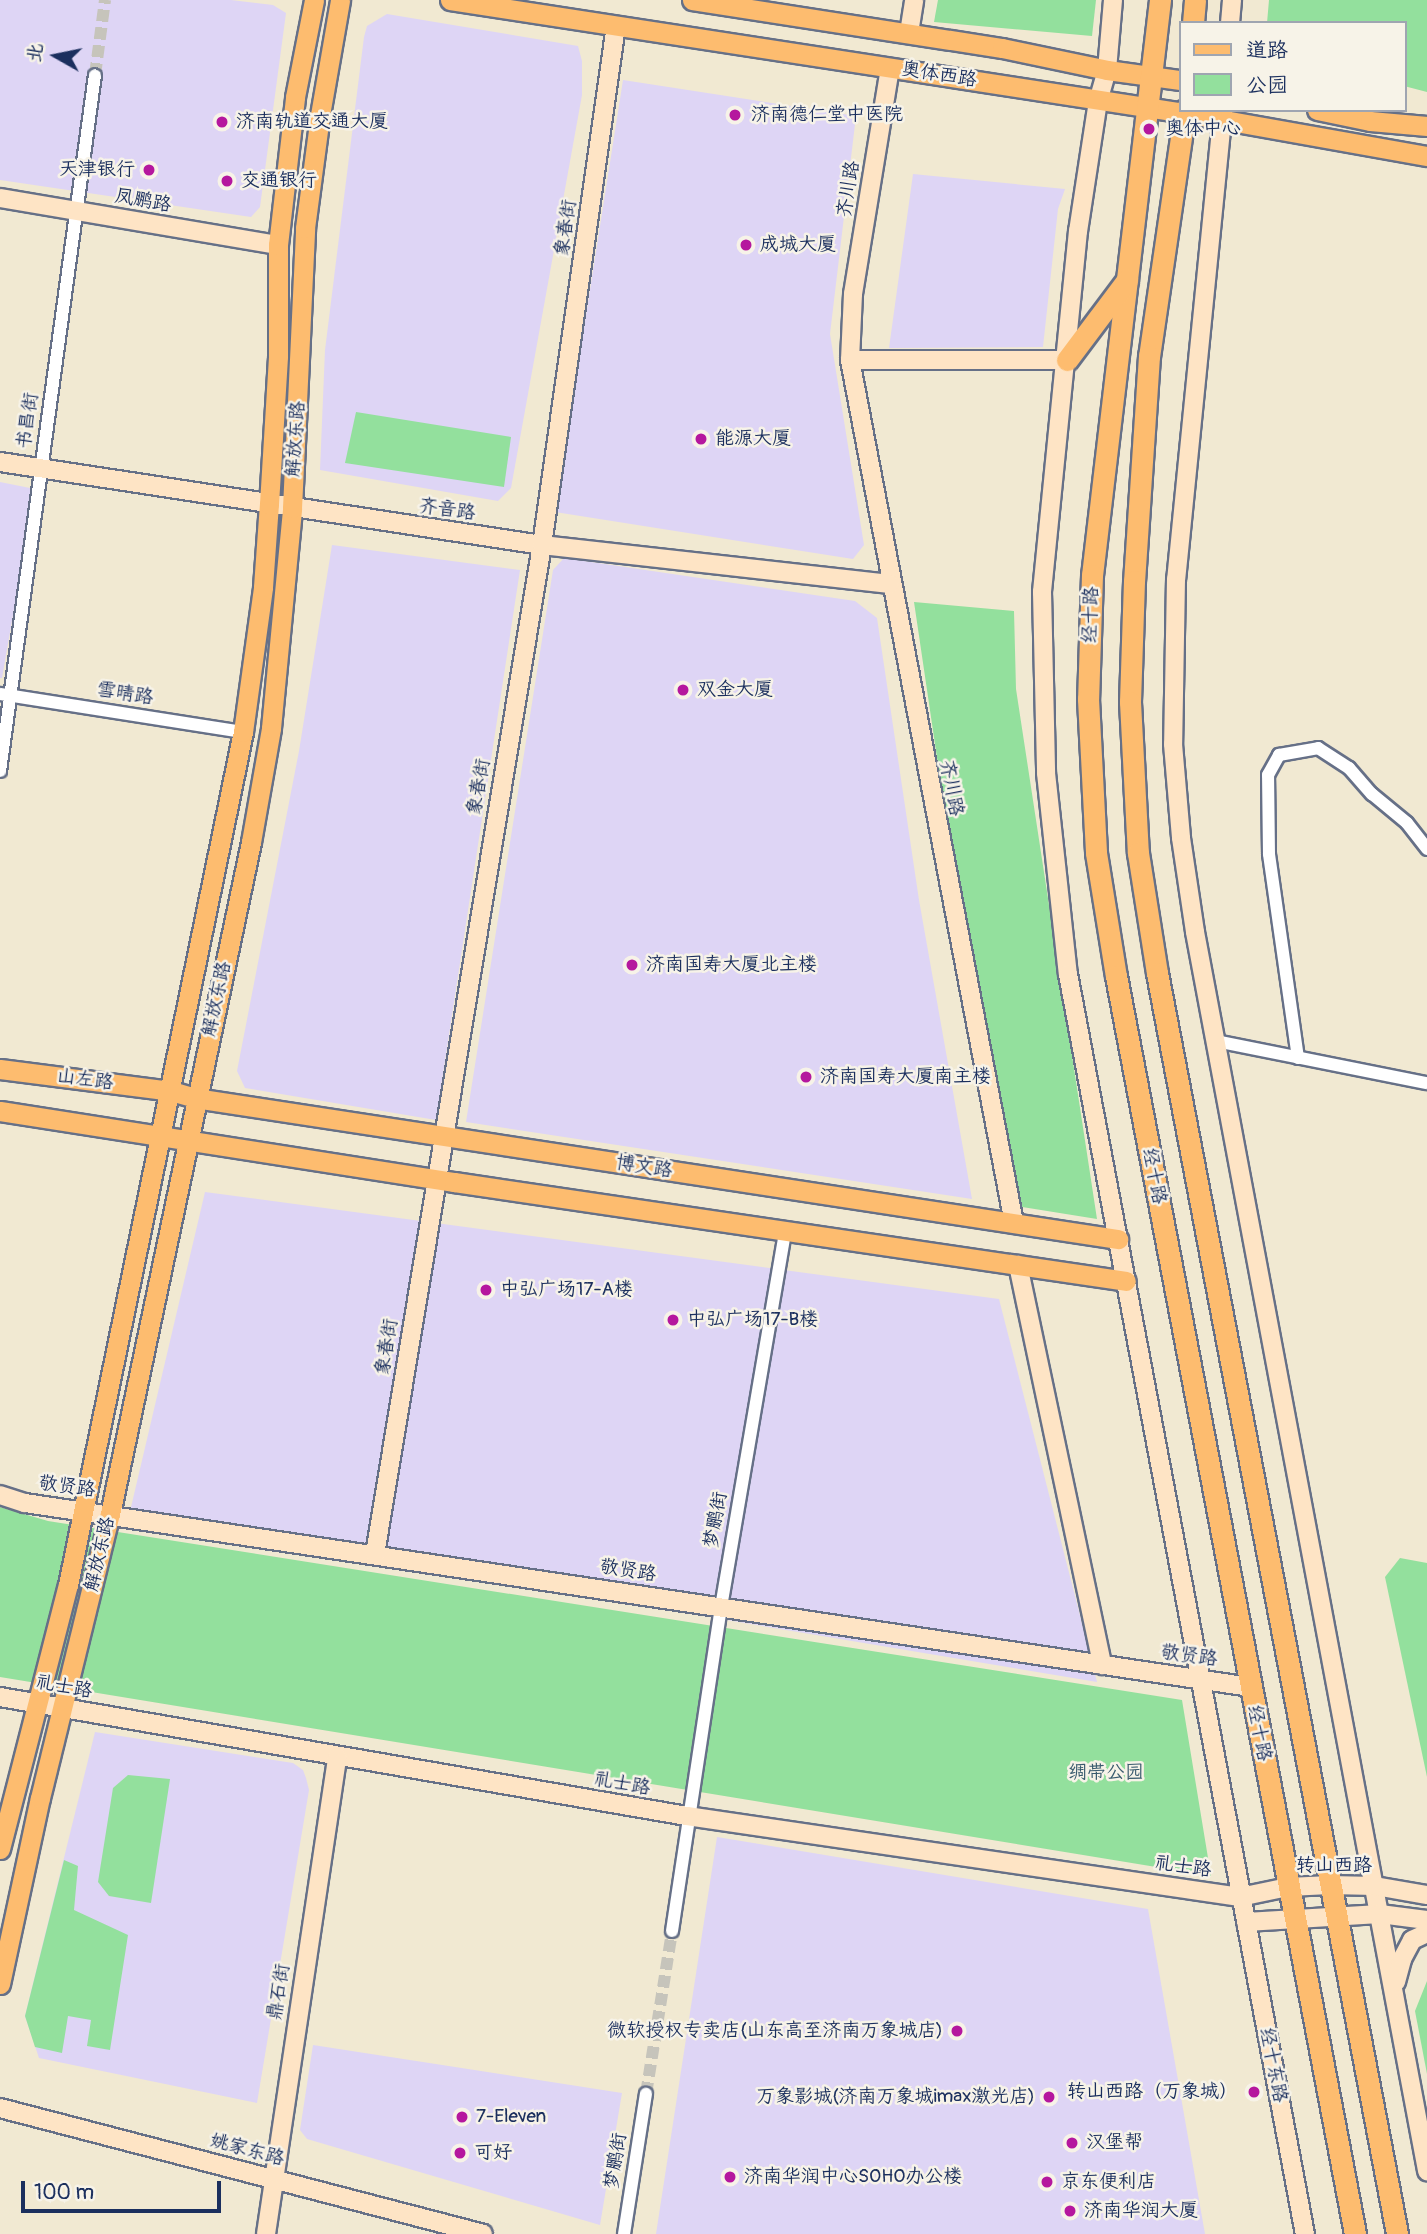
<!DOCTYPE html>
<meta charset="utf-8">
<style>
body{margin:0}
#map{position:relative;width:1427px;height:2234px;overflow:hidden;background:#f1e9d2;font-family:Pangolin,"LXGW WenKai TC",sans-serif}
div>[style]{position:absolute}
.built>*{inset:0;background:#ded5f5}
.green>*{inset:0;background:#93e09d}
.street-tunnel>*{height:12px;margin-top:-6px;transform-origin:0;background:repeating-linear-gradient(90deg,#c6c4bb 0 12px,transparent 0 18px)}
.roads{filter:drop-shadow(2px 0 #667087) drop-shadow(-2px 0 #667087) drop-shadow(0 2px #667087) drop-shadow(0 -2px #667087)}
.street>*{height:12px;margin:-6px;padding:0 6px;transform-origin:6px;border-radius:6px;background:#fff}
.secondary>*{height:18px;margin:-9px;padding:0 9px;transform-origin:9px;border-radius:9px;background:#fee4c5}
.primary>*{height:19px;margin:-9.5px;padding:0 9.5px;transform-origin:9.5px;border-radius:9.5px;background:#fdbc6f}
.highway>*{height:21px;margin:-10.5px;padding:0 10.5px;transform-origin:10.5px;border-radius:10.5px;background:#fdbc6f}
.dots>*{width:19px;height:19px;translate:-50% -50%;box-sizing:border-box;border:4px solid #f7f3e8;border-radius:50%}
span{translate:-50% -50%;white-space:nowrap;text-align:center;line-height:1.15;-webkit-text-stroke:5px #f7f3e8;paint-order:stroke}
.street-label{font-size:19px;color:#1b2f5e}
.poi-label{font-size:19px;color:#1b2f5e}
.left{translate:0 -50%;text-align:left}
.right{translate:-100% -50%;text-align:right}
.park-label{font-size:19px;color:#395b6e}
.legend{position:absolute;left:1179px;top:21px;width:228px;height:91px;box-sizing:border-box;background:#f7f3e8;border:2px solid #9fa5b1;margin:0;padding:9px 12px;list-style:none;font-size:21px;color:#1b2f5e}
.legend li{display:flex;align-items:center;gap:14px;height:35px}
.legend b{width:35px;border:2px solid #9fa5b1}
.north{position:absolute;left:21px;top:21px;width:70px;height:70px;-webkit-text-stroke:5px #f7f3e8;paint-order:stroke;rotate:279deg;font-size:19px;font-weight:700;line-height:28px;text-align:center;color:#1b2f5e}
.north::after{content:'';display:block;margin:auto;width:24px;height:32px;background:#1b2f5e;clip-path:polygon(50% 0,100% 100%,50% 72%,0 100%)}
.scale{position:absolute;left:21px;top:2181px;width:200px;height:32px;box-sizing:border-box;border:4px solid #1b2f5e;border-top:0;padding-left:9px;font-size:21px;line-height:24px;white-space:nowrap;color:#1b2f5e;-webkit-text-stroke:5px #f7f3e8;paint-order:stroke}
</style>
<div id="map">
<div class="built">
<div style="clip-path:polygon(0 0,231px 0,273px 5px,286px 13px,260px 207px,251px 217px,0 180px)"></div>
<div style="clip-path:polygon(387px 14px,578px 46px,582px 61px,582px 95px,511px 488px,498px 501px,320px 470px,325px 350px,364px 37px,367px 26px)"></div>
<div style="clip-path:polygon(623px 80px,856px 116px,830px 334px,864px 545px,853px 559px,555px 512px)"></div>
<div style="clip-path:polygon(913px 174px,1065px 189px,1058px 209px,1043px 347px,889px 348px)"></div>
<div style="clip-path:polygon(0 482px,35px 489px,2px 678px,0 678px)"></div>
<div style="clip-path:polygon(332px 545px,520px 570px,436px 1120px,245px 1088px,237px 1071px,299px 751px)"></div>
<div style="clip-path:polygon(564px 558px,855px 601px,877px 618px,919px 900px,972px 1199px,466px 1122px,553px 570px)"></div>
<div style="clip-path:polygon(205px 1192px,999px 1299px,1097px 1682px,128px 1520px)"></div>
<div style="clip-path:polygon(95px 1732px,293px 1763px,303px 1770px,306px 1778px,309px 1790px,257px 2103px,39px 2058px,25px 2016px)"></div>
<div style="clip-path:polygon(717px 1837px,1148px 1909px,1205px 2234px,656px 2234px)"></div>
<div style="clip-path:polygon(313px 2045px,622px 2093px,600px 2225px,307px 2139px,300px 2130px)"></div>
</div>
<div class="green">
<div style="clip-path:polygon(938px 0,1096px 0,1092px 36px,934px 22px)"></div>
<div style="clip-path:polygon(1269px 0,1427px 0,1427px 92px,1404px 86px,1404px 23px,1267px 23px)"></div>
<div style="clip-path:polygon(356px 412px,511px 437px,504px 487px,345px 463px)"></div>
<div style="clip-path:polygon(914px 602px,1014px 611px,1016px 689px,1097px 1219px,1003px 1204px)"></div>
<div style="clip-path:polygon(0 1507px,48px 1521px,1182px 1700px,1211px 1876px,0 1677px)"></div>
<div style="clip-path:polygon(1400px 1558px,1427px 1563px,1427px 1777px,1385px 1577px)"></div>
<div style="clip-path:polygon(128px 1775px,170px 1779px,151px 1903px,109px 1896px,98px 1882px,113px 1788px)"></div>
<div style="clip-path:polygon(64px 1860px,78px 1866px,74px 1910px,128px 1935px,110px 2050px,87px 2046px,91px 2020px,68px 2016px,62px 2053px,35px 2047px,25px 2016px)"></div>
<div style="clip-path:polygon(1427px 1981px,1427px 2074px,1415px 2011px)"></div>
</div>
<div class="street-tunnel">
<div style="left:95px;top:75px;width:76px;rotate:-82.4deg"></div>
<div style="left:646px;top:2094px;width:165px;rotate:-80.9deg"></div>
</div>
<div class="roads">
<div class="street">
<div style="left:0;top:694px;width:246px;rotate:8.9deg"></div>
<div style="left:0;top:771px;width:702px;rotate:-82.23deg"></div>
<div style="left:1216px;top:1041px;width:215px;rotate:11.3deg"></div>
<div style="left:1298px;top:1058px;width:206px;rotate:-98.1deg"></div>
<div style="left:1269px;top:854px;width:79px;rotate:-90.7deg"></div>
<div style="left:1268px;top:775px;width:23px;rotate:-61deg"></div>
<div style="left:1279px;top:755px;width:40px;rotate:-10deg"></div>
<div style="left:1318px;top:748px;width:37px;rotate:33deg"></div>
<div style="left:1349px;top:768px;width:35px;rotate:49deg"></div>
<div style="left:1372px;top:794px;width:45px;rotate:39.6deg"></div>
<div style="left:1407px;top:823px;width:33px;rotate:52deg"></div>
<div style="left:672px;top:1931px;width:328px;rotate:-81.4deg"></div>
<div style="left:721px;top:1607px;width:381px;rotate:-80.3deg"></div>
<div style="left:624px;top:2234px;width:142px;rotate:-81.1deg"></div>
</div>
<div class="secondary">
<div style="left:1113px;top:0;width:70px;rotate:94.9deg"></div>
<div style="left:1107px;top:70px;width:32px;rotate:106deg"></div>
<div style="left:1098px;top:101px;width:132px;rotate:98.7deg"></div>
<div style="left:1078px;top:231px;width:363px;rotate:95.7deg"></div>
<div style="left:1042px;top:592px;width:181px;rotate:88.7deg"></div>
<div style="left:1046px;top:773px;width:202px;rotate:83.8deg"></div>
<div style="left:1068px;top:974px;width:1282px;rotate:79.35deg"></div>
<div style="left:1230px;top:23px;width:23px;rotate:-85deg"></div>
<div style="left:909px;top:33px;width:33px;rotate:-81deg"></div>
<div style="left:890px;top:68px;width:229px;rotate:99.3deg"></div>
<div style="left:853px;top:294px;width:66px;rotate:92.6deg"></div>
<div style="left:850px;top:360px;width:878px;rotate:79.24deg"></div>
<div style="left:1223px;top:110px;width:471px;rotate:95.7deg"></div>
<div style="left:1176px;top:579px;width:165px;rotate:91deg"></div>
<div style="left:1173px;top:744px;width:94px;rotate:85.1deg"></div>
<div style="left:1181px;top:838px;width:95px;rotate:81.5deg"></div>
<div style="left:1195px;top:932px;width:1261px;rotate:79.39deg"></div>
<div style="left:0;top:198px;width:282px;rotate:9.6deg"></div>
<div style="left:850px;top:360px;width:217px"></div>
<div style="left:0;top:462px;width:548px;rotate:8.71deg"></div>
<div style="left:542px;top:545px;width:350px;rotate:6.4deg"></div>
<div style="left:1018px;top:1265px;width:409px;rotate:78.1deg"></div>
<div style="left:0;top:1495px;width:26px;rotate:18deg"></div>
<div style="left:25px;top:1503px;width:1239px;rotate:8.54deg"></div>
<div style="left:375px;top:1554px;width:1023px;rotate:-80.6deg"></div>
<div style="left:542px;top:545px;width:524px;rotate:-81.89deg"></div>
<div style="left:0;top:1697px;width:697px;rotate:9.83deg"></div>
<div style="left:687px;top:1816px;width:559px;rotate:8.33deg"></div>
<div style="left:1240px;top:1897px;width:49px;rotate:-11.8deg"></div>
<div style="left:1288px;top:1887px;width:42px;rotate:-2.7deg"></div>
<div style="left:1330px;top:1885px;width:45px;rotate:1.3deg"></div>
<div style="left:1375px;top:1886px;width:53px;rotate:9.8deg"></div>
<div style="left:1246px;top:1922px;width:134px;rotate:-3.4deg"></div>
<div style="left:1380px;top:1914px;width:47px;rotate:7.3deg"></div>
<div style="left:1396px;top:1982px;width:24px;rotate:-75deg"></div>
<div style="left:1402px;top:1959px;width:21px;rotate:-62deg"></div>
<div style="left:1412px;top:1940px;width:17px;rotate:-25deg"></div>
<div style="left:0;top:2108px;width:499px;rotate:14.6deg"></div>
<div style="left:266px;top:2234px;width:482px;rotate:-81.5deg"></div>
</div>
<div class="primary">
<div style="left:450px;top:0;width:744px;rotate:8.74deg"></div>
<div style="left:1185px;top:113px;width:246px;rotate:10.1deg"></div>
<div style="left:692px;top:0;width:314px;rotate:8.8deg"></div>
<div style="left:1002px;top:48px;width:107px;rotate:11.8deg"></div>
<div style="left:1107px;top:70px;width:74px;rotate:7.8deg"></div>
<div style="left:1317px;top:110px;width:54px;rotate:11.7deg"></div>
<div style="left:1370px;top:121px;width:57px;rotate:5deg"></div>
<div style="left:0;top:1069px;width:172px;rotate:7.3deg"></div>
<div style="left:171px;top:1091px;width:25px;rotate:16deg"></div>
<div style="left:195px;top:1098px;width:934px;rotate:8.69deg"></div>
<div style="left:0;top:1111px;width:460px;rotate:8.9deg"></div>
<div style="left:454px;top:1182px;width:679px;rotate:8.38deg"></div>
<div style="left:0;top:1849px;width:273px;rotate:-75.6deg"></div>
<div style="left:68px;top:1585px;width:871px;rotate:-78.41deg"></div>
<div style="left:243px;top:732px;width:146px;rotate:-82.1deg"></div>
<div style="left:263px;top:587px;width:83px;rotate:-85.9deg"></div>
<div style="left:269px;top:504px;width:148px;rotate:-86.5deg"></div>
<div style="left:278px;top:356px;width:111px;rotate:-90deg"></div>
<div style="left:278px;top:245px;width:149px;rotate:-83.4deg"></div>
<div style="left:295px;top:97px;width:99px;rotate:-78.9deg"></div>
<div style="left:0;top:1984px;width:190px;rotate:-77.9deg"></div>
<div style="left:40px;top:1798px;width:292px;rotate:-76.2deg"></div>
<div style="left:110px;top:1514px;width:687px;rotate:-78.15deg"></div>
<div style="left:251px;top:842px;width:116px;rotate:-80deg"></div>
<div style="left:271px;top:728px;width:221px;rotate:-84.5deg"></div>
<div style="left:292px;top:508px;width:280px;rotate:-87.3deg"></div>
<div style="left:305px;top:228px;width:114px;rotate:-82.4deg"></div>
<div style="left:320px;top:115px;width:117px;rotate:-80.1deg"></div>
</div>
<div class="highway">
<div style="left:1160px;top:0;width:579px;rotate:96.74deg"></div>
<div style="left:1092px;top:575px;width:124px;rotate:91.8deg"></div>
<div style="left:1088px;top:699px;width:154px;rotate:87deg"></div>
<div style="left:1096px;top:853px;width:125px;rotate:80.8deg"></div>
<div style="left:1116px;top:976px;width:1281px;rotate:79.24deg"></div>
<div style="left:1193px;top:23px;width:23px;rotate:-85deg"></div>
<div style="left:1185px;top:110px;width:249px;rotate:98.3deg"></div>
<div style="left:1149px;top:356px;width:225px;rotate:93.8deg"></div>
<div style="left:1134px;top:581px;width:121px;rotate:91.9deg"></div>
<div style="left:1130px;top:702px;width:151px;rotate:87deg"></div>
<div style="left:1138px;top:853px;width:121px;rotate:81deg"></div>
<div style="left:1157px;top:973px;width:1284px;rotate:79.22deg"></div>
<div style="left:1067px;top:360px;width:100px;rotate:-53.1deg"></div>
</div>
</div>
<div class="dots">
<div style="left:735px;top:115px;background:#b5179e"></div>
<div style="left:222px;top:122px;background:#b5179e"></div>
<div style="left:1149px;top:129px;background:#b5179e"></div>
<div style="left:149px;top:170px;background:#b5179e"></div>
<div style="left:227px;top:181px;background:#b5179e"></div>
<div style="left:746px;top:245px;background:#b5179e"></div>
<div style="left:701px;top:439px;background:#b5179e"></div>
<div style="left:683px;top:690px;background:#b5179e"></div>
<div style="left:632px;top:965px;background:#b5179e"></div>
<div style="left:806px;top:1077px;background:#b5179e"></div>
<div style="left:486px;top:1290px;background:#b5179e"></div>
<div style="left:673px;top:1320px;background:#b5179e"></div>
<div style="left:957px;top:2031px;background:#b5179e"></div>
<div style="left:1254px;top:2092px;background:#b5179e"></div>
<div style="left:1049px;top:2097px;background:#b5179e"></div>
<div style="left:462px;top:2117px;background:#b5179e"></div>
<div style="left:1072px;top:2143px;background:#b5179e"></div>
<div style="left:460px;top:2153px;background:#b5179e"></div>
<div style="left:730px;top:2177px;background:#b5179e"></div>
<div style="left:1047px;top:2182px;background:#b5179e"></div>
<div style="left:1070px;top:2211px;background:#b5179e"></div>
</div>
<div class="street-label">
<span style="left:939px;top:75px;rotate:9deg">奥体西路</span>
<span style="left:849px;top:189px;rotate:-81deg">齐川路</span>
<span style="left:143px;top:201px;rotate:10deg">凤鹏路</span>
<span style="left:566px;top:228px;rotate:-82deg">象春街</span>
<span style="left:28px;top:421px;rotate:-82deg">书昌街</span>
<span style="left:296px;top:439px;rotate:-86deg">解放东路</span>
<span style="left:447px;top:510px;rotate:8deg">齐音路</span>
<span style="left:1091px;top:615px;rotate:-88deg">经十路</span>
<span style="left:125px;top:694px;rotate:9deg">雪晴路</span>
<span style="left:479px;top:787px;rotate:-80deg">象春街</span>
<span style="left:951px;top:788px;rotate:79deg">齐川路</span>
<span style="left:217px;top:999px;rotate:-78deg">解放东路</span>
<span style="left:85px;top:1080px;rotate:7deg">山左路</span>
<span style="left:644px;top:1167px;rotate:9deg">博文路</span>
<span style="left:1154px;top:1176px;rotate:79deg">经十路</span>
<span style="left:387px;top:1347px;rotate:-81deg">象春街</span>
<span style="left:67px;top:1487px;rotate:8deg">敬贤路</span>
<span style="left:716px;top:1520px;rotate:-80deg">梦鹏街</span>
<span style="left:100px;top:1554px;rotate:-77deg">解放东路</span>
<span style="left:628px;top:1571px;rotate:9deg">敬贤路</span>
<span style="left:1189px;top:1656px;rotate:8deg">敬贤路</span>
<span style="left:64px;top:1687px;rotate:10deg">礼士路</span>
<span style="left:1259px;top:1733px;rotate:79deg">经十路</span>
<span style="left:622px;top:1784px;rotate:10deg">礼士路</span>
<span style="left:1334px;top:1866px">转山西路</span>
<span style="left:1183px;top:1867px;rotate:8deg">礼士路</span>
<span style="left:279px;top:1992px;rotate:-81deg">鼎石街</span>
<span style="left:1273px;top:2065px;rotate:79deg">经十东路</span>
<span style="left:247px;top:2150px;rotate:15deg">姚家东路</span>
<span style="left:616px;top:2161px;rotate:-81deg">梦鹏街</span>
</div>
<div class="poi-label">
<span class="left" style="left:751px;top:115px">济南德仁堂中医院</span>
<span class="left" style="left:236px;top:122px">济南轨道交通大厦</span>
<span class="left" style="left:1165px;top:129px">奥体中心</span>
<span class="right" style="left:135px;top:170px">天津银行</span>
<span class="left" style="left:241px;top:181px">交通银行</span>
<span class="left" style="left:760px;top:245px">成城大厦</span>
<span class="left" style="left:715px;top:439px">能源大厦</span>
<span class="left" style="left:697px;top:690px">双金大厦</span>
<span class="left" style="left:646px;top:965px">济南国寿大厦北主楼</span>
<span class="left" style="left:820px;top:1077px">济南国寿大厦南主楼</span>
<span class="left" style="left:500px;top:1290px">中弘广场17-A楼</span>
<span class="left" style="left:687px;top:1320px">中弘广场17-B楼</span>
<span class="right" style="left:943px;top:2031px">微软授权专卖店(山东高至济南万象城店)</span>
<span class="right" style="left:1238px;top:2092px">转山西路（万象城）</span>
<span class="right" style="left:1035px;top:2097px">万象影城(济南万象城imax激光店)</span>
<span class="left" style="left:476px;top:2117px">7-Eleven</span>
<span class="left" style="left:1086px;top:2143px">汉堡帮</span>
<span class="left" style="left:474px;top:2153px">可好</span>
<span class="left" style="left:744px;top:2177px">济南华润中心SOHO办公楼</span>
<span class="left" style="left:1061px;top:2182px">京东便利店</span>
<span class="left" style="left:1084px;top:2211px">济南华润大厦</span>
</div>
<div class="park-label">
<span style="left:1106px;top:1773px">绸带公园</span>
</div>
<ul class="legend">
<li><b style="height:9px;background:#fdbc6f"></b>道路</li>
<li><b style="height:19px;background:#93e09d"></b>公园</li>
</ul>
<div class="north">北</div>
<div class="scale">100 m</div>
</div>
